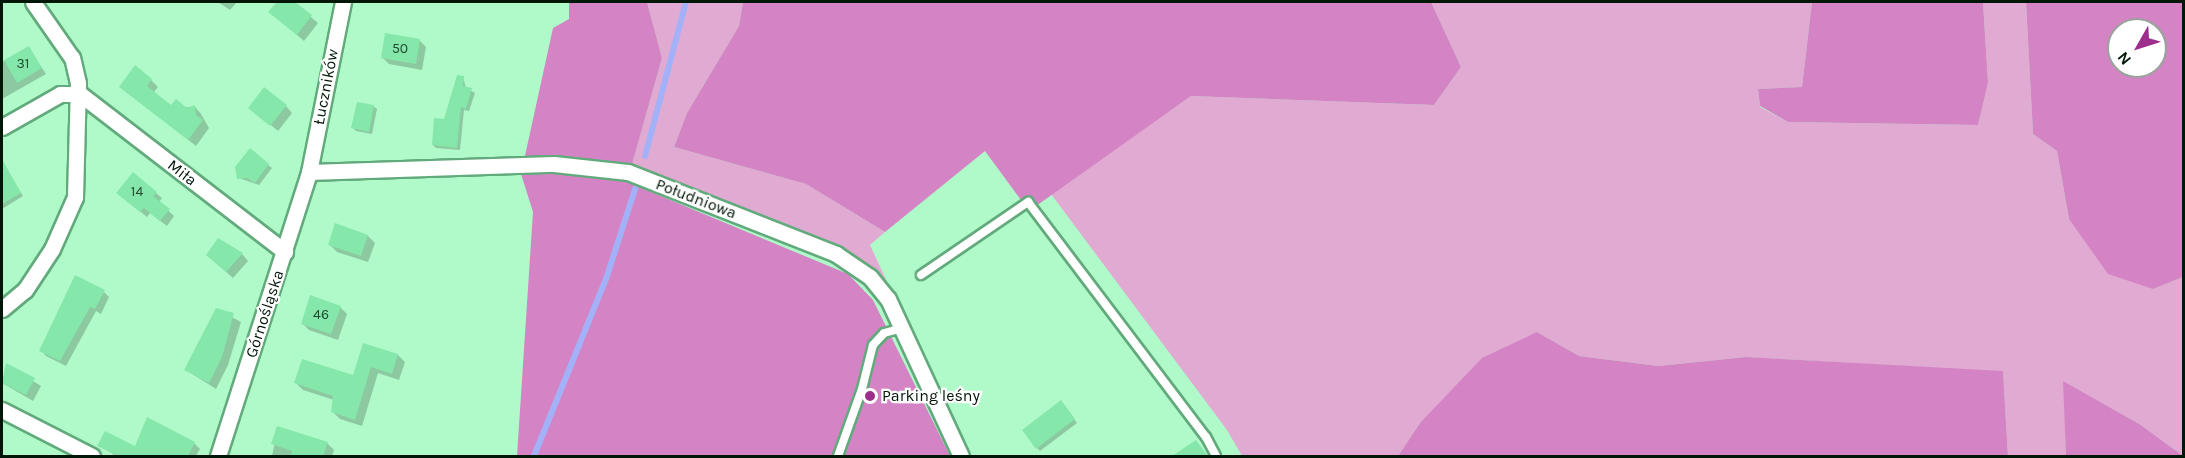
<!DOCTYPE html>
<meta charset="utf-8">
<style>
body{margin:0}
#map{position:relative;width:2185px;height:458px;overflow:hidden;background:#b0fac9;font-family:Karla,sans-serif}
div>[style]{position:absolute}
.green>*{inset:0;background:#e0aad3}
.forest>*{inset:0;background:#d484c4}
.shadow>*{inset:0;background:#0003}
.stream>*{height:6px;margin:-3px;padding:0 3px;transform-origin:3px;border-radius:3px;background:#a3b2f8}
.building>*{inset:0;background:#85e7a9}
.roads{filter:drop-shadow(2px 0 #62aa7c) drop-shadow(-2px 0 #62aa7c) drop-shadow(0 2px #62aa7c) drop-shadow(0 -2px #62aa7c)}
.lane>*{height:8px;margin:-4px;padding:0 4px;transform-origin:4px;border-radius:4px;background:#fff}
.street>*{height:15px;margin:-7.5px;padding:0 7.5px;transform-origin:7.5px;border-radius:7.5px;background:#fff}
.dots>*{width:16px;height:16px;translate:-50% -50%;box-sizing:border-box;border:3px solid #fff;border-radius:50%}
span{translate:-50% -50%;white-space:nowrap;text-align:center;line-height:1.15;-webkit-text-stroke:4.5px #fff;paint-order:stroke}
.number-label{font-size:14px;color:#214a2f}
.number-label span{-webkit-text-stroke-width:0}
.street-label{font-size:16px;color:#001606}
.poi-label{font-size:16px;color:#001606}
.left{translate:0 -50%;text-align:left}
.frame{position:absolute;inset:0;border:3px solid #001606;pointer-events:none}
.north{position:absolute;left:2107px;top:18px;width:60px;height:60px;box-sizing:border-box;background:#fff;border:2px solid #99a29b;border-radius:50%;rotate:231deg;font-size:16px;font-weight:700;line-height:24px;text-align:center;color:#001606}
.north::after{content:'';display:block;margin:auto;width:21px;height:27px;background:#9d2e8c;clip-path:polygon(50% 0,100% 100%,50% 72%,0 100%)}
</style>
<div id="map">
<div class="green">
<div style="clip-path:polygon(647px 2px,743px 2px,739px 26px,687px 113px,674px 147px,806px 184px,885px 232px,870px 245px,888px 284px,856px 256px,781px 222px,632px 164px,662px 58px)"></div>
<div style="clip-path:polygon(1431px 2px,1812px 2px,1802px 87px,1758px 89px,1760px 107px,1788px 122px,1978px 125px,1988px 83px,1983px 2px,2026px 2px,2033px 134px,2057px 151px,2069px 219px,2153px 289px,2183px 277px,2183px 456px,2141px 425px,2064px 382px,2066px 456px,2008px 456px,2003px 372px,1746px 357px,1658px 366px,1579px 356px,1537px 332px,1420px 423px,1398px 456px,1242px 456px,1227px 430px,1051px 194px,1191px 96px,1434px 105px,1461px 67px)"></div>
</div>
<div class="forest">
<div style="clip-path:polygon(569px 2px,647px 2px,662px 58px,627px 182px,848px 274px,873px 300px,950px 456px,517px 456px,533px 212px,521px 174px,553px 28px,569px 19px)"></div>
<div style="clip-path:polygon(743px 2px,1431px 2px,1461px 67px,1434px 105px,1191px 96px,1029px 211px,985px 151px,885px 232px,806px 184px,674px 147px,687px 113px,739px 26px)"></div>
<div style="clip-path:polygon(1812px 2px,1983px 2px,1988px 83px,1978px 125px,1788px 122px,1760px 106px,1758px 89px,1802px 87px)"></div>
<div style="clip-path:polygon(evenodd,2026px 2px,2183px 2px,2183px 277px,2153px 289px,2108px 274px,2069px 219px,2057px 151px,2033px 134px,2026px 2px,2119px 30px,2155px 30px,2155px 66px,2119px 66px,2119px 30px)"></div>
<div style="clip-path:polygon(1537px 332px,1579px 356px,1658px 366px,1746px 357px,2003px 371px,2008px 456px,1398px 456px,1420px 423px,1482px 358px)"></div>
<div style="clip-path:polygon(2063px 381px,2141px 425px,2183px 456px,2066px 456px)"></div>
</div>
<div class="shadow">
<div style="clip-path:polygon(218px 2px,237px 2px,230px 10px)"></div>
<div style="clip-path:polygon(279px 2px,293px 2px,318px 23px,304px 41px,270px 12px)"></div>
<div style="clip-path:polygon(419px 40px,426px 47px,422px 70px,389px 64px,382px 57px)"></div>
<div style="clip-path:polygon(29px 48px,46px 74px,2px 99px,2px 62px)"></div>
<div style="clip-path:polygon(463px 77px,466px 88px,475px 93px,469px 111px,464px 110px,460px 150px,436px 148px,433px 145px)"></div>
<div style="clip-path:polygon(151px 80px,158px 87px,153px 93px,171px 107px,195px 107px,201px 114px,209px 128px,196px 146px,121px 87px)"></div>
<div style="clip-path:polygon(286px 106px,292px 113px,278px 131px,250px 108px)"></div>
<div style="clip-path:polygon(373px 106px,377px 109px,372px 134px,356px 131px,353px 128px)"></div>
<div style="clip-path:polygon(250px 151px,272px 168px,259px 185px,239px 178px)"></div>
<div style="clip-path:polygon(4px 165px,23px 196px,2px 209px,2px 166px)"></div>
<div style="clip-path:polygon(156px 193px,162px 198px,159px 202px,174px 216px,167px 226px,150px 213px,147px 217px,124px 198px)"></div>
<div style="clip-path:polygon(368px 236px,375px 243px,368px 262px,337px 252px,330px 245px)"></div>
<div style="clip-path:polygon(242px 254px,248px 261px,233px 278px,215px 262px)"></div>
<div style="clip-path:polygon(104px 292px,109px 297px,101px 314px,96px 311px,66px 366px,46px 356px,41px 350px)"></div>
<div style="clip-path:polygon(340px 307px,347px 314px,338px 340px,309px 330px,302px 323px)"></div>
<div style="clip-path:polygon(217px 309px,241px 322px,228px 365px,216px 389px,186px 370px)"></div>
<div style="clip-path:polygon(364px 345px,398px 355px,405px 362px,399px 380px,378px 373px,362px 426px,340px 419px,333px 412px,334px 400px,303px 390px,296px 383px,354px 377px)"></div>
<div style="clip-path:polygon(7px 365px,41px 386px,33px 401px,2px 383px)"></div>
<div style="clip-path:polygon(1064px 405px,1077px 423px,1040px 451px,1037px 448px)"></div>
<div style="clip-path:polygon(148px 419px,194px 443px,200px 449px,196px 456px,116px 456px,99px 445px,135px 448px)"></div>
<div style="clip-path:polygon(278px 428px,327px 443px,334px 450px,332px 456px,272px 456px)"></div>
</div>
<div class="stream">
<div style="left:645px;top:156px;width:159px;rotate:-75.1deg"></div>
<div style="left:534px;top:456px;width:191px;rotate:-67.9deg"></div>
<div style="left:606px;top:279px;width:95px;rotate:-72.1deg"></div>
</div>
<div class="building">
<div style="clip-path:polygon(277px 2px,295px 2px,312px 15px,297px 35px,268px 12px)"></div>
<div style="clip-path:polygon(385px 33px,420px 39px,416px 64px,381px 58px)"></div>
<div style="clip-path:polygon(29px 46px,42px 68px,17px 83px,4px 60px)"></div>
<div style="clip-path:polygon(135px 65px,152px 79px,147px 86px,171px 105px,176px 99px,187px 108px,195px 105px,196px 115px,203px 120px,188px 140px,119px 87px)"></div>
<div style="clip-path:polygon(457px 75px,464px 76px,463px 86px,472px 88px,466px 109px,461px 107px,457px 148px,432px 145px,434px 118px,444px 119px)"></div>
<div style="clip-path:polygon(264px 87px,287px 105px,270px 126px,248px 108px)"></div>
<div style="clip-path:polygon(357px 102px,374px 105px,369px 132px,351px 128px)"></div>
<div style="clip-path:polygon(250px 148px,269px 164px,255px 183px,247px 178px,237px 179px,235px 167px)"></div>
<div style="clip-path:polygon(2px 159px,21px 193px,2px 204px)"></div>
<div style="clip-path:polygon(133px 172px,157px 192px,153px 196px,170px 209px,160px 221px,144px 208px,140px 212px,116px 193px)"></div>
<div style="clip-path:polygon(335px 223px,368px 235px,361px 256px,328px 245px)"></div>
<div style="clip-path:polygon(218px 238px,243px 253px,226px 272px,206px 255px)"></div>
<div style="clip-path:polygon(75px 275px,105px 290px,95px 309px,90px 307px,60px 361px,39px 351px)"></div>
<div style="clip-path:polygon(310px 295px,341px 306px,331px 334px,301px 324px)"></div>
<div style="clip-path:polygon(216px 308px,234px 313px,222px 357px,209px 383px,184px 370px)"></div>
<div style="clip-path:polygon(363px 343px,398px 354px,392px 374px,371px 367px,355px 420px,331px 412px,333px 396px,294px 383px,302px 359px,353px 375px)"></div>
<div style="clip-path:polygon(6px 363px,35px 378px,26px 395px,2px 383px)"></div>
<div style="clip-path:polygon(1061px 400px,1075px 419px,1036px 449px,1022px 430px)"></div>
<div style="clip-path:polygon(147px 417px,195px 442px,188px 456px,119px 456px,97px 446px,105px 431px,135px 446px)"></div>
<div style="clip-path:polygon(277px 426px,328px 442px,323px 456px,290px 456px,292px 451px,271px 444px)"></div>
<div style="clip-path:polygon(1196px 440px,1208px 456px,1172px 456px)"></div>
</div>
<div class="roads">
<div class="lane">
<div style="left:921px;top:275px;width:130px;rotate:-34.3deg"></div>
<div style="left:1028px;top:202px;width:295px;rotate:52.9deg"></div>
<div style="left:1206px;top:437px;width:21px;rotate:62deg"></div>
<div style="left:838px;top:456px;width:71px;rotate:-70.3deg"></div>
<div style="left:862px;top:389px;width:45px;rotate:-76deg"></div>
<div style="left:873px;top:345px;width:16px;rotate:-47deg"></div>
<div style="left:884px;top:333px;width:20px;rotate:-15deg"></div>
</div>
<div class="street">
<div style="left:2px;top:127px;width:67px;rotate:-29.6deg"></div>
<div style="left:60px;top:94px;width:20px"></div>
<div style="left:80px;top:94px;width:259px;rotate:37.6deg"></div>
<div style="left:309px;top:172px;width:245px;rotate:-1.9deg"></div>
<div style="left:554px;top:164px;width:74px;rotate:6.2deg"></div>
<div style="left:628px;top:172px;width:224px;rotate:21.5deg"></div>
<div style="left:836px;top:254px;width:41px;rotate:34.1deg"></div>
<div style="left:870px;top:277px;width:28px;rotate:51deg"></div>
<div style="left:888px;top:299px;width:173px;rotate:65.1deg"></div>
<div style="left:2px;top:309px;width:30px;rotate:-40deg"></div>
<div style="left:25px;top:290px;width:49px;rotate:-56.6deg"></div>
<div style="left:52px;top:249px;width:57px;rotate:-66.1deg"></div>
<div style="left:75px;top:197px;width:114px;rotate:-88.5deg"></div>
<div style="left:78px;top:83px;width:26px;rotate:-103deg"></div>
<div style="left:72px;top:58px;width:68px;rotate:-124.9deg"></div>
<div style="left:2px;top:410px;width:101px;rotate:27.1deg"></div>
<div style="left:218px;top:456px;width:298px;rotate:-72.2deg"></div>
<div style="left:309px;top:172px;width:173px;rotate:-78.7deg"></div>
</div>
</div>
<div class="dots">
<div style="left:870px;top:396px;background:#9d2e8c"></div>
</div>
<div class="number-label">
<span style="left:400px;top:49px">50</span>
<span style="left:23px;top:64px">31</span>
<span style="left:137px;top:192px">14</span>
<span style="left:321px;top:315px">46</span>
</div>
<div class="street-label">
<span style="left:326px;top:87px;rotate:-79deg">Łuczników</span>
<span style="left:182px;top:173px;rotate:38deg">Miła</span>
<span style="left:696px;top:199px;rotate:21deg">Południowa</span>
<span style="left:265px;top:314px;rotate:-72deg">Górnośląska</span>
</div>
<div class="poi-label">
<span class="left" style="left:882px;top:396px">Parking leśny</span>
</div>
<div class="frame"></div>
<div class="north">N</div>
</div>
